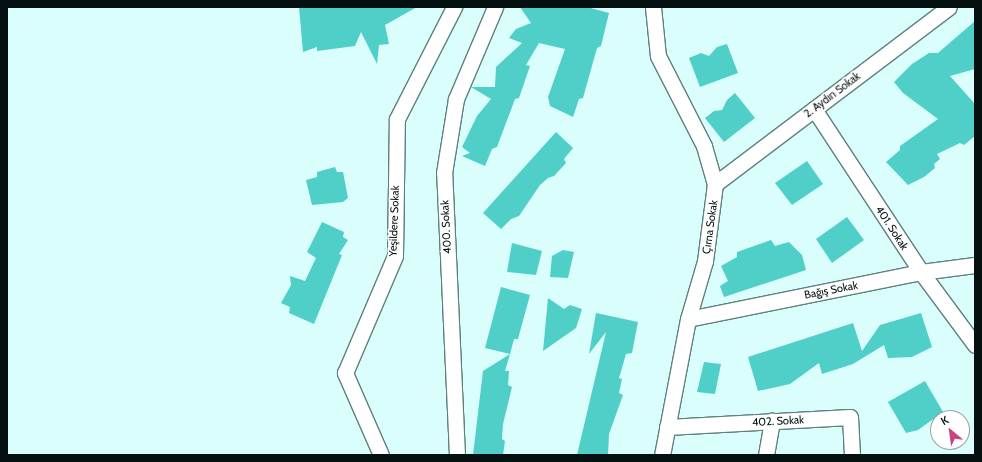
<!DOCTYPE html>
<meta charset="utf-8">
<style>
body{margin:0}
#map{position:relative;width:982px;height:462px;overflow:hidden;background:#d9fefb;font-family:Cabin,sans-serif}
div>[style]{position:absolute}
.building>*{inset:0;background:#50cfc8}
.roads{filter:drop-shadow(1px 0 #5e807e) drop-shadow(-1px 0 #5e807e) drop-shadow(0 1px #5e807e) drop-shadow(0 -1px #5e807e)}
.street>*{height:15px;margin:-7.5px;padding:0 7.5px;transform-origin:7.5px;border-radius:7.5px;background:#fff}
span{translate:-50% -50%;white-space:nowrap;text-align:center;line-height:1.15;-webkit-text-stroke:3px #fff;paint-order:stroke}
.street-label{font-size:11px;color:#041110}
.frame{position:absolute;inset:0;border:8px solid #041110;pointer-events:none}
.north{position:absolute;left:930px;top:410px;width:40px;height:40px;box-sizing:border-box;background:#fff;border:1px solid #9ba09f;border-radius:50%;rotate:331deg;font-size:11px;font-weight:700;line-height:16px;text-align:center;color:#041110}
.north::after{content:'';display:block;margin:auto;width:14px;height:18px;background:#c9417e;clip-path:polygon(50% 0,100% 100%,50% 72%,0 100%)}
</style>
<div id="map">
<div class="building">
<div style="clip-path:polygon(299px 7px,417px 7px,385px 25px,389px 44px,379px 45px,377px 64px,361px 32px,355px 46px,317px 51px,317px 47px,303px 52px)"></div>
<div style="clip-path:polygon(520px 7px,587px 7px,609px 13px,601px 46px,597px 48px,583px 98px,579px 99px,573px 117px,550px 106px,548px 97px,565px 49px,539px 43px,526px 65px,530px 66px,519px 98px,515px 99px,497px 147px,492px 149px,485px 166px,462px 156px,470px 153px,462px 147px,477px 116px,491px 99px,471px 87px,495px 87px,496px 67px,522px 43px,509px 38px,516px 29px,531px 23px)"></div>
<div style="clip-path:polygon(975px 21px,975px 69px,950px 76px,975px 104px,975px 136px,964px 145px,960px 143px,937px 154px,940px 159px,934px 164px,935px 168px,924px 177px,908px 185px,886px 162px,900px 150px,900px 146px,938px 119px,903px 93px,894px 82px,912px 64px,929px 53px,938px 53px)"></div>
<div style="clip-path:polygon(727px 44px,738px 73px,700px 87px,689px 58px,701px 53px,709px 56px,717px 47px)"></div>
<div style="clip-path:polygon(735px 93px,755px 118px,724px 142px,705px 118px,714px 111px,722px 110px,727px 100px)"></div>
<div style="clip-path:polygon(556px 132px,573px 148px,564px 159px,566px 163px,554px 176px,548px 178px,540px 185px,519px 216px,511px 219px,501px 229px,483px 213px)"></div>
<div style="clip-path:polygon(807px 161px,823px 184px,792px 205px,775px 183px)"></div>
<div style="clip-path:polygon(335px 167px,337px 172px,343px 172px,348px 198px,343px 202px,312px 205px,306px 180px,317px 177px,317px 172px)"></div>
<div style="clip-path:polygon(847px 217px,864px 240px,832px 263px,816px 239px)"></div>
<div style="clip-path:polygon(322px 222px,344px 232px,343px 237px,348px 240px,339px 254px,342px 255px,314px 324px,289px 313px,290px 307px,281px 303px,291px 285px,290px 276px,305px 281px,316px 258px,307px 252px)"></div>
<div style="clip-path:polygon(771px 240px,775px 246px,789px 242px,802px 255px,806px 270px,724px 297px,720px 286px,728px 281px,721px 266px,737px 257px,737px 252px)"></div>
<div style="clip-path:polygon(512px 243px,542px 251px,536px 275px,507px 272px)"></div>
<div style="clip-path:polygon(563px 250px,574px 252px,568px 278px,550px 277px,552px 256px)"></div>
<div style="clip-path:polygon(501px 287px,530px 295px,518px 339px,514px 339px,510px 354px,485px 348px)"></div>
<div style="clip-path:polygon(548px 298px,564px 309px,570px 305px,582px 309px,576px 328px,543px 351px)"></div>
<div style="clip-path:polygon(596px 313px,638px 322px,632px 353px,626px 354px,619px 378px,622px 379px,619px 393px,623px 395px,609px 434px,608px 455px,577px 455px,606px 332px,589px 354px)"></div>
<div style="clip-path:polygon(921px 313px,932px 347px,912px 357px,888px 358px,884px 345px,853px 364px,822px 374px,819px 363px,790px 384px,758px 391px,748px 357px,853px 323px,862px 351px,880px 325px)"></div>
<div style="clip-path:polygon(510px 354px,505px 371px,509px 371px,508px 385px,512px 387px,503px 424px,502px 439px,505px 441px,503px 455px,473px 455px,483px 371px)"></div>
<div style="clip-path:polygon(704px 362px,721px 364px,715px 394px,697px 392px)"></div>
<div style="clip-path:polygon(925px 381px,943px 412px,918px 430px,906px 433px,888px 402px)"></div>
</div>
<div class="roads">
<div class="street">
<div style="left:653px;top:7px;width:49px;rotate:84.2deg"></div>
<div style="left:658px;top:56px;width:101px;rotate:62.9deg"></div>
<div style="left:704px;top:146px;width:40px;rotate:74deg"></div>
<div style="left:715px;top:184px;width:78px;rotate:97.4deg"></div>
<div style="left:705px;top:261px;width:60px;rotate:106.3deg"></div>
<div style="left:688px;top:319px;width:138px;rotate:100.8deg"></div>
<div style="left:814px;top:109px;width:195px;rotate:56.7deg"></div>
<div style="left:921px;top:272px;width:91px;rotate:53.5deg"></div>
<div style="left:715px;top:184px;width:293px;rotate:-37.1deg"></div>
<div style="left:688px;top:319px;width:238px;rotate:-11.4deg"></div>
<div style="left:921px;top:272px;width:54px;rotate:-7.4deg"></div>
<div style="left:667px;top:427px;width:183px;rotate:-3.1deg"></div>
<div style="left:850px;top:417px;width:38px;rotate:87deg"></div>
<div style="left:381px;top:455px;width:90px;rotate:-113.7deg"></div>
<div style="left:345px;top:373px;width:127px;rotate:-66.9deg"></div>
<div style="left:395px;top:256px;width:137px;rotate:-89.2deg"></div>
<div style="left:397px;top:119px;width:126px;rotate:-63deg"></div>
<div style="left:457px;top:455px;width:282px;rotate:-92.6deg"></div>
<div style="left:444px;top:173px;width:75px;rotate:-80.8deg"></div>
<div style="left:456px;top:99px;width:100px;rotate:-67deg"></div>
<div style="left:766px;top:455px;width:35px;rotate:-80deg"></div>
</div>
</div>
<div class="street-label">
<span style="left:832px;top:95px;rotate:-37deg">2. Aydın Sokak</span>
<span style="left:394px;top:221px;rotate:-88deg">Yeşildere Sokak</span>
<span style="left:446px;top:227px;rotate:-93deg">400. Sokak</span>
<span style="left:710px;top:227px;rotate:-82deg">Çırna Sokak</span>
<span style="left:892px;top:228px;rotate:57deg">401. Sokak</span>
<span style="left:831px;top:290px;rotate:-11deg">Bağış Sokak</span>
<span style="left:778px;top:421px;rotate:-3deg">402. Sokak</span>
</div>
<div class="frame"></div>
<div class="north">K</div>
</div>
